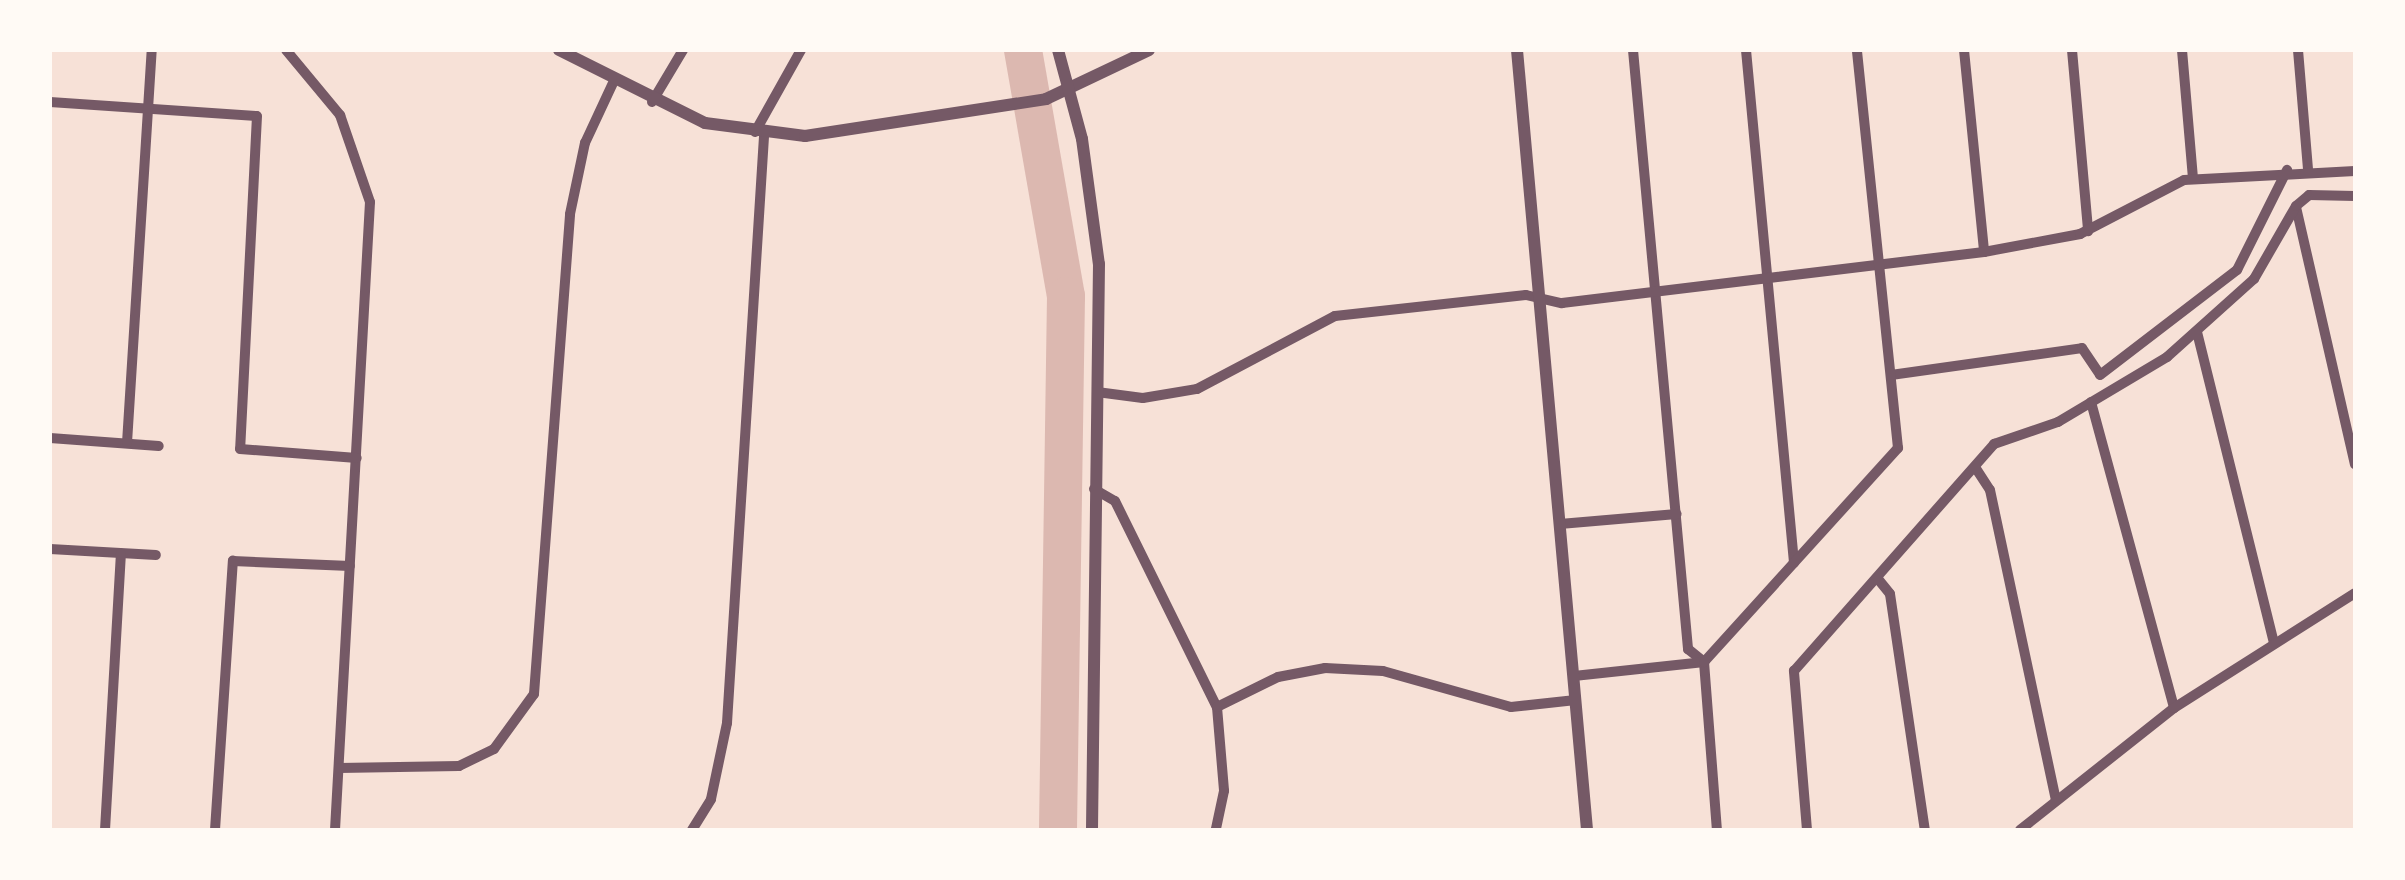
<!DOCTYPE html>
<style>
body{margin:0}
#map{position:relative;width:2405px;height:880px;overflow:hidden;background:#f7e1d7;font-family:Inter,sans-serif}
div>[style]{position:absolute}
.river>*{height:38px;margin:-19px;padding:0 19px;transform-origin:19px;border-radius:19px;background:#dcb8b0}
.minor>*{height:10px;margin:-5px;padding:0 5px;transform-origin:5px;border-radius:5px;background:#755966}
.tertiary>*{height:12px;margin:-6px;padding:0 6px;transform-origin:6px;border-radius:6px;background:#755966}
span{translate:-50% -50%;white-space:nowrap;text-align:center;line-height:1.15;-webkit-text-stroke:10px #fffaf5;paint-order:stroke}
.frame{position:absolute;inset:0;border:52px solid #fffaf5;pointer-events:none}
</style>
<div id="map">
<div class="river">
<div style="left:1023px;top:50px;width:250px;rotate:80.1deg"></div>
<div style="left:1066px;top:296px;width:534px;rotate:90.86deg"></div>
</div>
<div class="minor">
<div style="left:286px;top:50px;width:85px;rotate:50.3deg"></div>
<div style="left:340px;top:115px;width:92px;rotate:71deg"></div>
<div style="left:370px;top:202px;width:629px;rotate:93.19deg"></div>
<div style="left:1633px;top:50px;width:602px;rotate:84.75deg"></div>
<div style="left:1688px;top:649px;width:21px;rotate:39deg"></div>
<div style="left:1704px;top:662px;width:169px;rotate:85.6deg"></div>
<div style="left:1746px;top:50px;width:515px;rotate:84.65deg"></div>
<div style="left:1964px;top:50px;width:203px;rotate:84.3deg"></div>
<div style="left:2072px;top:50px;width:182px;rotate:84.9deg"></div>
<div style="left:2182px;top:50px;width:128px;rotate:85.1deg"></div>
<div style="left:2298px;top:50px;width:119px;rotate:85.2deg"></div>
<div style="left:50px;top:102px;width:207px;rotate:3.9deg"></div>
<div style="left:257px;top:116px;width:333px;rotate:92.9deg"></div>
<div style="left:240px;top:449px;width:117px;rotate:4.4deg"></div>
<div style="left:652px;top:102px;width:61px;rotate:-59.2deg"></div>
<div style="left:755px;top:132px;width:94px;rotate:-60.7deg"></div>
<div style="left:2296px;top:207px;width:264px;rotate:77.1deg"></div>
<div style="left:2197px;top:332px;width:320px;rotate:76.1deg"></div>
<div style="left:1891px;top:375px;width:193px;rotate:-8deg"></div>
<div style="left:2082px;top:348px;width:32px;rotate:56deg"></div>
<div style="left:2100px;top:375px;width:173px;rotate:-37.5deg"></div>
<div style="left:2237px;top:270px;width:112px;rotate:-63.4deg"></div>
<div style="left:1097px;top:392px;width:46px;rotate:7.4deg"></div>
<div style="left:1143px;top:398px;width:55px;rotate:-9.5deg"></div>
<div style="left:1197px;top:389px;width:156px;rotate:-27.9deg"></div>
<div style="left:1335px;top:316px;width:192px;rotate:-6.3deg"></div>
<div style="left:1526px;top:295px;width:37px;rotate:13deg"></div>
<div style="left:1562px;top:303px;width:425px;rotate:-6.9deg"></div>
<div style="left:1984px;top:252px;width:98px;rotate:-10.6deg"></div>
<div style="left:2080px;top:234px;width:117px;rotate:-27.4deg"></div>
<div style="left:2184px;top:180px;width:171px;rotate:-3deg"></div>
<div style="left:2091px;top:402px;width:317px;rotate:74.8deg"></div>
<div style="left:50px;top:438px;width:109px;rotate:4.2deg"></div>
<div style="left:127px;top:443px;width:394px;rotate:-86.4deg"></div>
<div style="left:1975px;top:467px;width:27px;rotate:57deg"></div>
<div style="left:1990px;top:490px;width:317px;rotate:78deg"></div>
<div style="left:1094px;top:489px;width:24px;rotate:30deg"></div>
<div style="left:1115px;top:501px;width:230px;rotate:63.7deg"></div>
<div style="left:1217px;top:707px;width:84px;rotate:85.2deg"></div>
<div style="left:1224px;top:791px;width:40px;rotate:102deg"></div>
<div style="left:1560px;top:524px;width:117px;rotate:-4.9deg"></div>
<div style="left:50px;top:549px;width:106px;rotate:3.2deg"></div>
<div style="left:1878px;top:579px;width:19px;rotate:51deg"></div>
<div style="left:1890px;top:594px;width:239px;rotate:81.6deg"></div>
<div style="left:1574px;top:676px;width:131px;rotate:-6.1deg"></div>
<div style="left:1704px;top:662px;width:289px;rotate:-47.8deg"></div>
<div style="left:1898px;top:448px;width:400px;rotate:-95.9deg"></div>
<div style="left:1217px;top:707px;width:68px;rotate:-26.2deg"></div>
<div style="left:1278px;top:677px;width:48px;rotate:-10.8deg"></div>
<div style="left:1325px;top:668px;width:58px;rotate:3deg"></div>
<div style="left:1383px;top:671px;width:133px;rotate:15.7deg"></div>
<div style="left:1511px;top:707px;width:65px;rotate:-6.1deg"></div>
<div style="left:339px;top:768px;width:120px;rotate:-1deg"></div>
<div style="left:459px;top:766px;width:39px;rotate:-26deg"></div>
<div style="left:494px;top:749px;width:68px;rotate:-54deg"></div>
<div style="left:534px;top:694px;width:481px;rotate:-85.7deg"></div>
<div style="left:570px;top:214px;width:73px;rotate:-78.1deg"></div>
<div style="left:585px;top:143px;width:66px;rotate:-65deg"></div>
<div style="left:105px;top:830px;width:277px;rotate:-86.7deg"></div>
<div style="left:215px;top:830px;width:270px;rotate:-86.2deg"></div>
<div style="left:233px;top:561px;width:117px;rotate:2.4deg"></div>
<div style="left:692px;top:830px;width:36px;rotate:-58deg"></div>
<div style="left:711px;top:799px;width:78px;rotate:-78.1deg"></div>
<div style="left:727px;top:723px;width:588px;rotate:-86.39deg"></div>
<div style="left:1807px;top:830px;width:160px;rotate:-94.7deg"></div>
<div style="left:1794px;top:671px;width:303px;rotate:-48.6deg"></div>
<div style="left:1994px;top:444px;width:68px;rotate:-19deg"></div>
<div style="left:2058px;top:422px;width:127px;rotate:-30.8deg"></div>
<div style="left:2167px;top:357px;width:117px;rotate:-41.9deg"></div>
<div style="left:2254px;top:279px;width:84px;rotate:-60.1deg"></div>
<div style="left:2296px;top:206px;width:17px;rotate:-40deg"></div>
<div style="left:2309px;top:195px;width:46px;rotate:1.2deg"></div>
<div style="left:2020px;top:830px;width:196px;rotate:-38.4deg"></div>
<div style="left:2174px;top:708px;width:214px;rotate:-32.4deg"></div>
</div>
<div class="tertiary">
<div style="left:559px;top:50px;width:163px;rotate:26.6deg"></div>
<div style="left:705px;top:123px;width:101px;rotate:7.4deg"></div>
<div style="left:805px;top:136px;width:244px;rotate:-8.7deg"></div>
<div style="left:1046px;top:99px;width:114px;rotate:-25.4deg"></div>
<div style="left:1058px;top:50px;width:92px;rotate:74.9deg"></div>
<div style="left:1082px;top:139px;width:126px;rotate:82.3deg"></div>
<div style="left:1099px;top:264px;width:566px;rotate:90.71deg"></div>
<div style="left:1517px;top:50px;width:783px;rotate:84.87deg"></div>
</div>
<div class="frame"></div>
</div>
